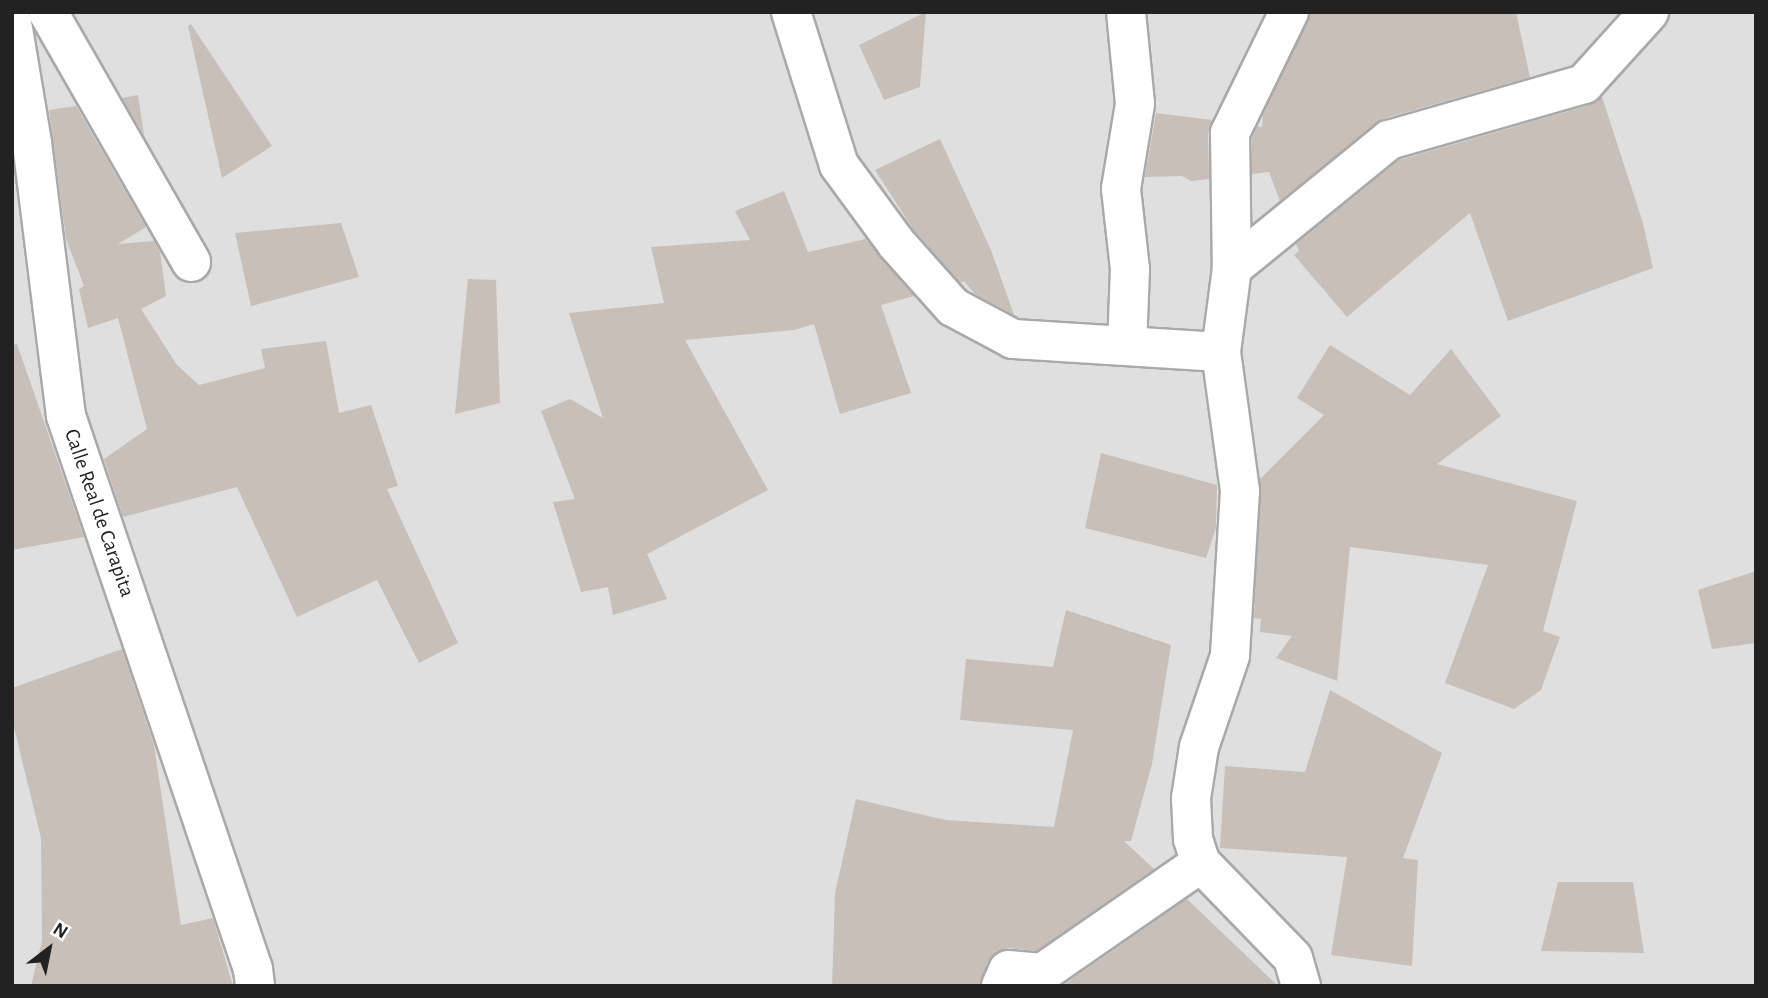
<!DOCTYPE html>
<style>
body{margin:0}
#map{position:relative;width:1768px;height:998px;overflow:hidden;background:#f2efe9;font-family:"Alegreya Sans",sans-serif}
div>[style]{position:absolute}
.residential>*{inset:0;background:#e0dfdf}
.building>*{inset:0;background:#c7bfb8}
.roads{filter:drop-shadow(2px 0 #a9a9a9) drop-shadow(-2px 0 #a9a9a9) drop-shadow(0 2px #a9a9a9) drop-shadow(0 -2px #a9a9a9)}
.street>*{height:38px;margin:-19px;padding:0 19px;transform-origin:19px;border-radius:19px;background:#fff}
span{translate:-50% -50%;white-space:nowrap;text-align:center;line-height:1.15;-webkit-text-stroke:5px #fff;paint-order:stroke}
.street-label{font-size:21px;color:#222}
.frame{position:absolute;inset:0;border:14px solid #222;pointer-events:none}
.north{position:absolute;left:14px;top:914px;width:70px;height:70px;-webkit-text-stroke:5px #fff;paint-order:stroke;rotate:32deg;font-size:19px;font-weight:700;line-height:28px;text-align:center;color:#222}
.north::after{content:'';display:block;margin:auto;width:24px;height:32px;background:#222;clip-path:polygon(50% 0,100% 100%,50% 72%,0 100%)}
</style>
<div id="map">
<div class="residential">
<div style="clip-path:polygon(12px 12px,1756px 12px,1756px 986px,12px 986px)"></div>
</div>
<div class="building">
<div style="clip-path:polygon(926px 12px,920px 87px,884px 100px,859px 45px)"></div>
<div style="clip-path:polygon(1311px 12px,1516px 12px,1530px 77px,1382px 119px,1280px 201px,1269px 172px,1252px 174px,1252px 138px,1258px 126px,1262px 127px,1263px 115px)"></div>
<div style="clip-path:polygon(191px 24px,272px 146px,222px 178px,188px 26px)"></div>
<div style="clip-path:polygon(138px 95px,144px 135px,122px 98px)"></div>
<div style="clip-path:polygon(1602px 97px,1643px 223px,1653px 268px,1508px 321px,1470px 213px,1347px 317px,1294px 255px,1299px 251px,1296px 244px,1399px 160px,1590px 105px)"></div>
<div style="clip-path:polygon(76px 106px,146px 227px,118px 244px,154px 241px,160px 252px,166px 296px,141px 309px,177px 365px,199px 385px,265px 368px,261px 349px,326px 341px,339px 413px,371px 405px,398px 486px,387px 489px,458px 643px,419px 663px,377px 580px,297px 617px,237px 487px,123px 517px,104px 459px,147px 429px,118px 318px,88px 328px,79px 289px,84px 286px,66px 239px,49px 110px)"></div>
<div style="clip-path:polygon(1156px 113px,1212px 120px,1208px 133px,1209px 179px,1191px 181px,1182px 176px,1145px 177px)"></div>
<div style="clip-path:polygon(940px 139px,991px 250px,1014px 315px,975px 294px,964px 281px,960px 283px,913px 229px,875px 170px)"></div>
<div style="clip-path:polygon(784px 191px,808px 252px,866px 239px,914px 296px,881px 305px,911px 393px,840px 414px,814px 324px,794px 330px,685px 340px,768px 490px,647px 554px,667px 599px,613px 615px,608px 587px,581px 592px,553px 502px,575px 499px,541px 411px,570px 399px,603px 418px,569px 313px,664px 303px,651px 247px,750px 240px,735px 211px)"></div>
<div style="clip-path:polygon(341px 223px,359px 277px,251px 306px,235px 233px)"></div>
<div style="clip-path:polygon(468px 279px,496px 280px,500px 403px,455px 414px)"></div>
<div style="clip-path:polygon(17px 344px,84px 537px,12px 550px,12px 345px)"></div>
<div style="clip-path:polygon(1330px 345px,1410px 395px,1451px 349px,1501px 416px,1437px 464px,1577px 501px,1543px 631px,1560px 637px,1541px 690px,1514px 709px,1445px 683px,1488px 565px,1350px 547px,1337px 681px,1276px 658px,1292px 636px,1260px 632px,1261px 619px,1254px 618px,1260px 479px,1324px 415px,1297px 398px)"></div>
<div style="clip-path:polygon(1101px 453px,1217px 485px,1216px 528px,1206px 558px,1085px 528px)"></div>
<div style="clip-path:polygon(1756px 571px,1756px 643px,1712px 649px,1698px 590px)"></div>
<div style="clip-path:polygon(1066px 610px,1171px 645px,1152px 764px,1131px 841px,1124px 841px,1154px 869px,1036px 951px,1010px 948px,996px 952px,988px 961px,980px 986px,832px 986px,835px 893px,856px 799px,945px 820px,1054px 827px,1073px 730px,960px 720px,966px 659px,1053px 667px)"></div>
<div style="clip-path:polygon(122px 649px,154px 745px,181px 925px,213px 918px,233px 986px,31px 986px,42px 941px,41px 838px,12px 719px,12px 688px)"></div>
<div style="clip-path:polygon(1330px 690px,1442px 753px,1403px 858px,1418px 860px,1412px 966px,1331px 955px,1347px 857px,1220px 848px,1225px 766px,1305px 772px)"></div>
<div style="clip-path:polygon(1558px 882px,1633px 882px,1644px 953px,1541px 951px)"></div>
<div style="clip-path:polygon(1187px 899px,1278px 986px,1062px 986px)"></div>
</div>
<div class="roads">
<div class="street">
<div style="left:48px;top:12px;width:288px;rotate:60.2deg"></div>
<div style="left:791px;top:12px;width:160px;rotate:72.6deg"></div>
<div style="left:839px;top:165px;width:97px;rotate:53.8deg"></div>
<div style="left:896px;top:243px;width:86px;rotate:48.3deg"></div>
<div style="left:953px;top:307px;width:68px;rotate:28.1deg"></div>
<div style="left:1013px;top:339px;width:208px;rotate:3.6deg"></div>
<div style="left:1126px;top:12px;width:92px;rotate:84.4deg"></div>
<div style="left:1135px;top:104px;width:86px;rotate:99.4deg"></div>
<div style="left:1121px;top:189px;width:81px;rotate:83.6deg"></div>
<div style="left:1130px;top:269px;width:77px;rotate:92.2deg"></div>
<div style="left:1289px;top:12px;width:135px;rotate:116deg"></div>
<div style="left:1230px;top:133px;width:135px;rotate:89.2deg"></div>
<div style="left:1232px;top:268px;width:85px;rotate:97.5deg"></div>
<div style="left:1221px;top:352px;width:140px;rotate:82.2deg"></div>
<div style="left:1240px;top:491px;width:165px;rotate:93.5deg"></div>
<div style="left:1230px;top:656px;width:96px;rotate:108.8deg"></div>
<div style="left:1199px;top:747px;width:52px;rotate:98.9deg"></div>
<div style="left:1191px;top:798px;width:41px;rotate:87.2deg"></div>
<div style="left:1193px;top:839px;width:25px;rotate:72deg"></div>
<div style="left:1201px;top:863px;width:132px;rotate:45.9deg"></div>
<div style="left:1293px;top:958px;width:29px;rotate:74deg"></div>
<div style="left:12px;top:23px;width:122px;rotate:80.5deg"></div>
<div style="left:32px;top:143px;width:275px;rotate:82.9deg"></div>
<div style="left:66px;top:416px;width:584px;rotate:71.32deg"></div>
<div style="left:253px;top:969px;width:17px;rotate:83deg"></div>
<div style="left:1232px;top:268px;width:203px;rotate:-39.2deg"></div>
<div style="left:1389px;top:140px;width:203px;rotate:-16deg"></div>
<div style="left:1584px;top:84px;width:97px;rotate:-47.9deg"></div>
<div style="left:1001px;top:986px;width:17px;rotate:-66deg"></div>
<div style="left:1008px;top:970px;width:34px;rotate:5deg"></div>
<div style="left:1042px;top:973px;width:193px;rotate:-34.7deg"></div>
</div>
</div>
<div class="street-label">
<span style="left:99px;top:513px;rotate:71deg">Calle Real de Carapita</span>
</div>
<div class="frame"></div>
<div class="north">N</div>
</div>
